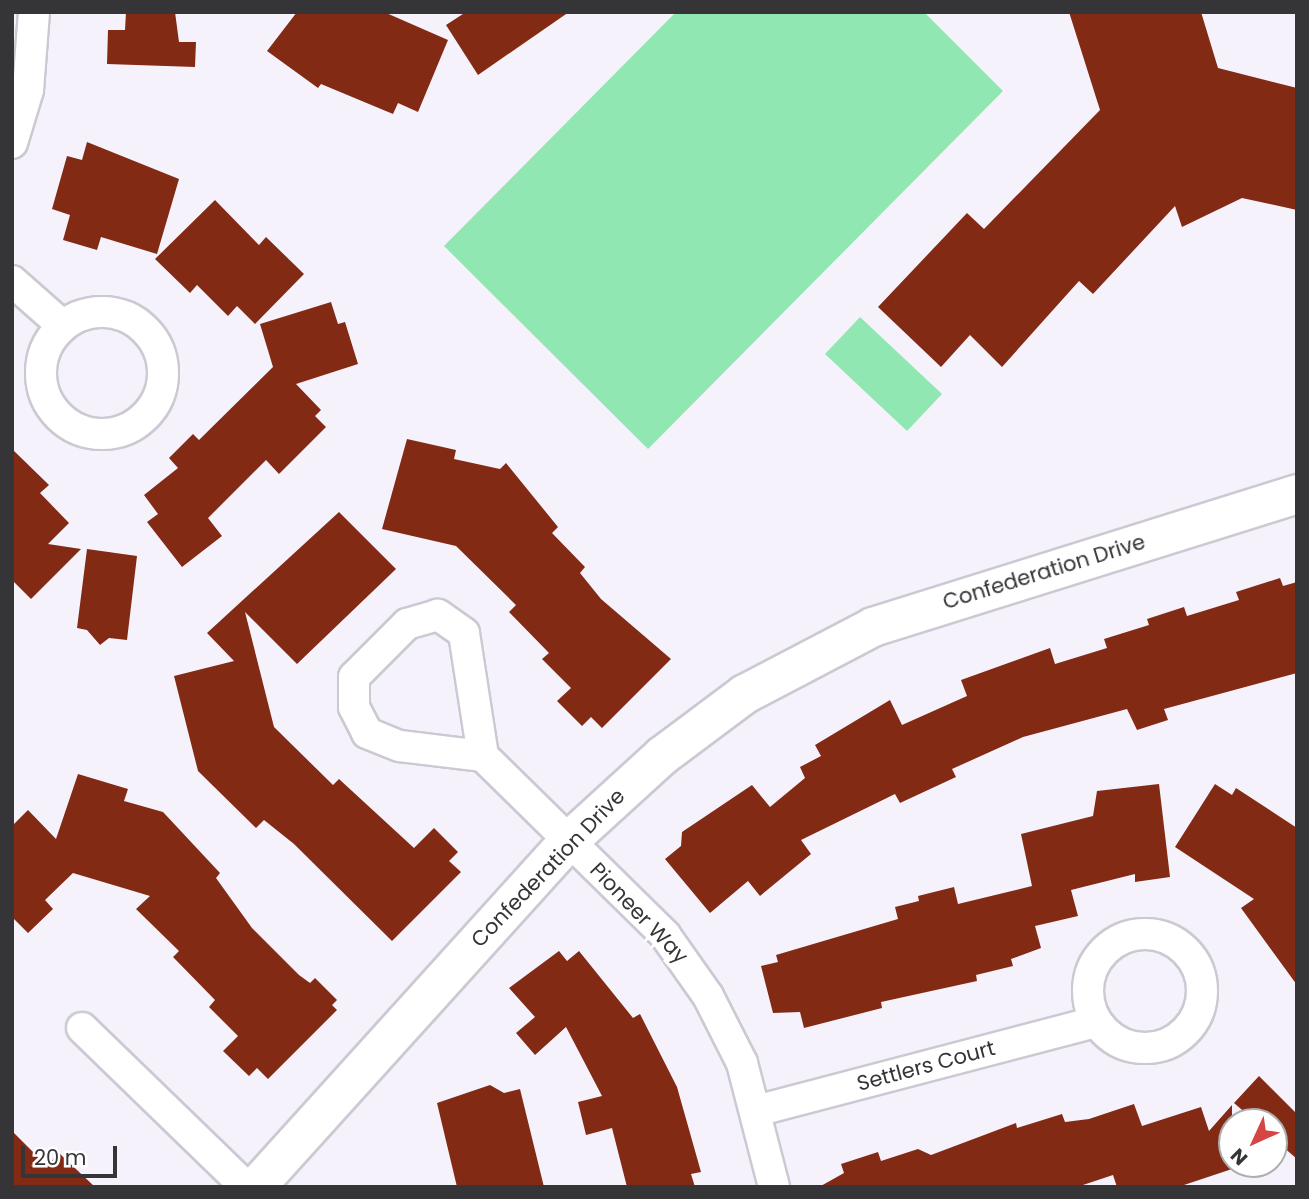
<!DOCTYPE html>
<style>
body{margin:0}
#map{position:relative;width:1309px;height:1199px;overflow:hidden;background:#f5f2fc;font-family:Poppins,sans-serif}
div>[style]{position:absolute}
.green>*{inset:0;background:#91e7b1}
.building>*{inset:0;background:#832a15}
.roads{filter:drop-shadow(2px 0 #cbc9d2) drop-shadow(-2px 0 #cbc9d2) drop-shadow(0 2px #cbc9d2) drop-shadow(0 -2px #cbc9d2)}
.minor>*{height:30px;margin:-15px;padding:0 15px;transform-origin:15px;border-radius:15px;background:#fff}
.minor>.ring{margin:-15px;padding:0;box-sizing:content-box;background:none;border:30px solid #fff;border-radius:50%}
.tertiary>*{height:38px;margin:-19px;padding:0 19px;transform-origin:19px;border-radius:19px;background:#fff}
span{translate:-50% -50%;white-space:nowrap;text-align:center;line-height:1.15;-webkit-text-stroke:7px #fff;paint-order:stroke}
.street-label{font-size:21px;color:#353437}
.frame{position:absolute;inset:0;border:14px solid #353437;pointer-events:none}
.north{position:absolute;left:1218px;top:1108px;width:70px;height:70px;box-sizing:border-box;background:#fff;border:2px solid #aeaeaf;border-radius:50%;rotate:225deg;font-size:19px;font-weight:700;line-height:28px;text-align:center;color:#353437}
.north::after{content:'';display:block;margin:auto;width:24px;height:32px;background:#d54642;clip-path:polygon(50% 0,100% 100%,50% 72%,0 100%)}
.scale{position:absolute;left:21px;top:1146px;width:96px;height:32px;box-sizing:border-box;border:4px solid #353437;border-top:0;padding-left:9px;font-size:21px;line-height:24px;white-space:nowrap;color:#353437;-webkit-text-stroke:5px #fff;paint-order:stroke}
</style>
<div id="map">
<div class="green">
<div style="clip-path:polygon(676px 12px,924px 12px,1003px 91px,648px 449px,444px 246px)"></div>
<div style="clip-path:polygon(860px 317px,942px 394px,907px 431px,825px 354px)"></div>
</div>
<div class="building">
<div style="clip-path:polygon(126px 12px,175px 12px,179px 42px,196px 42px,195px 67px,107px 64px,108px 30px,125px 30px)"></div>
<div style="clip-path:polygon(297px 12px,384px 12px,448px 40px,418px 112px,398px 103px,393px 114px,321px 84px,318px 88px,267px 51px)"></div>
<div style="clip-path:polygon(466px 12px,569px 12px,478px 75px,446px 25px)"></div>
<div style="clip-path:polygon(1069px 12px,1201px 12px,1218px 68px,1297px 88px,1297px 210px,1242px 198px,1182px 227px,1175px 206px,1093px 294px,1079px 281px,1002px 367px,970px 335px,941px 367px,878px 307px,967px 213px,984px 229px,1100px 110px)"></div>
<div style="clip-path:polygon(87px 142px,179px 179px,157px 254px,101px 237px,97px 250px,63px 240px,70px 215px,52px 209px,67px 156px,82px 160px)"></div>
<div style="clip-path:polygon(215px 200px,259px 245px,266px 237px,304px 274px,255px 324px,237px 306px,228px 316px,197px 285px,190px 293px,155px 259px)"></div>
<div style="clip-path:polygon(331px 302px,338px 324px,345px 322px,358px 364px,296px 384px,321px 410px,315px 416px,326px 427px,279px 474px,266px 460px,208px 518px,222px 536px,182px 567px,147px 522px,158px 514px,144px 495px,178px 468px,169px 458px,193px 434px,199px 440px,273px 367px,260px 324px)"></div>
<div style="clip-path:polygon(407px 439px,456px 450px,454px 459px,500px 469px,506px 463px,558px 527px,552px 533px,585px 567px,580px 573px,601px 599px,671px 659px,602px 728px,591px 717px,582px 726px,557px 701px,571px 688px,542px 659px,549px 653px,509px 612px,516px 605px,456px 546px,382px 529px)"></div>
<div style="clip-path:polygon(12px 449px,49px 485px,40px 493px,69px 523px,48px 544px,81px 549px,31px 599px,12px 580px)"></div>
<div style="clip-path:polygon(339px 512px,396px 569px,297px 664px,245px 612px,274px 727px,333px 785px,339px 779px,414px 848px,434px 828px,458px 852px,449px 861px,461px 872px,392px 941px,294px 844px,264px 820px,256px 828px,198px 771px,174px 676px,234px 661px,207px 633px)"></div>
<div style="clip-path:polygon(87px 549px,137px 556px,127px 640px,109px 638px,100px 645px,87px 630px,77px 628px)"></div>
<div style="clip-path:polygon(1280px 578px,1283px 586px,1297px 582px,1297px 673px,1164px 709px,1168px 720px,1137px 730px,1127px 709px,1023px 737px,952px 769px,956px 777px,900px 803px,895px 794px,801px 840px,811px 854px,760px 896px,748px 881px,710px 913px,665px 859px,681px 846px,682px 832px,752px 785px,770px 807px,805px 778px,800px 767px,821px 756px,815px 745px,890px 700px,902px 725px,967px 696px,961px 680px,1050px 648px,1055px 664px,1107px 648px,1104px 639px,1149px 625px,1147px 619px,1184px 607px,1187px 616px,1239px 600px,1236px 592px)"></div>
<div style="clip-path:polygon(78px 774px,128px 789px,124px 801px,163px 812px,220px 873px,216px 878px,252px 928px,299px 975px,310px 983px,315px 978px,337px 1000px,332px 1005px,337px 1010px,268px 1079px,257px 1068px,249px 1076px,223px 1051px,238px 1036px,209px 1007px,215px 1000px,173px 957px,179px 951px,136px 909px,150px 896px,73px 873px,45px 900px,53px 909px,28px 933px,12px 917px,12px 826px,28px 810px,56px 839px)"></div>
<div style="clip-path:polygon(1159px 784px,1170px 877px,1135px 882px,1135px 874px,1071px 890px,1078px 916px,1035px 926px,1041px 948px,1011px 959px,1013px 966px,976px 975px,977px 981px,881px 1002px,882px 1008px,804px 1028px,800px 1012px,773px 1013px,761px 966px,778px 962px,776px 955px,898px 919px,895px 907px,919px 901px,918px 896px,954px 887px,958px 904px,1032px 886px,1021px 834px,1093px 816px,1097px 791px)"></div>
<div style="clip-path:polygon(1215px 784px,1232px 795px,1236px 788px,1297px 828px,1297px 985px,1241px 908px,1254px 899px,1175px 847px)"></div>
<div style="clip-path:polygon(559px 951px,567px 961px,579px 951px,633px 1018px,640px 1014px,677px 1087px,701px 1172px,691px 1174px,695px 1187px,627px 1187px,612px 1128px,586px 1135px,578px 1102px,602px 1096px,566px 1027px,535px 1055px,516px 1033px,535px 1017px,509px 988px)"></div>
<div style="clip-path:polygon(1259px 1076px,1297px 1114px,1297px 1159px,1274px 1139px,1274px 1122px,1256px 1122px,1234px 1103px)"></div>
<div style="clip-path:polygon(490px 1085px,504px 1093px,520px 1089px,544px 1187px,457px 1187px,437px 1103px)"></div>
<div style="clip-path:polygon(1134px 1104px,1142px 1126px,1201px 1107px,1209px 1131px,1232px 1105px,1232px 1169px,1178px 1187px,1117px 1187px,1113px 1175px,1077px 1187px,819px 1187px,844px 1173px,841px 1164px,878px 1152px,881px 1161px,918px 1149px,931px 1155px,1016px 1123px,1017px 1128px,1062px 1114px,1065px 1122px,1089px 1119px)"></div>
<div style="clip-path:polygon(12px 1131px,47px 1166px,59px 1153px,95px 1187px,12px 1187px)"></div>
</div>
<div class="roads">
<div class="minor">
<div style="left:12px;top:143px;width:55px;rotate:-73.2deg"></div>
<div style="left:28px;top:90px;width:78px;rotate:-85.6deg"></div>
<div style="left:12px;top:281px;width:68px;rotate:41.4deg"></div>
<div class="ring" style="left:41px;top:312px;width:92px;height:92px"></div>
<div style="left:483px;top:756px;width:124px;rotate:-98.8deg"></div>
<div style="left:464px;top:633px;width:32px;rotate:-145deg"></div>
<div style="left:438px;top:615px;width:32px;rotate:164deg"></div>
<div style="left:407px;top:624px;width:75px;rotate:135deg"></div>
<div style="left:354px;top:677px;width:30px;rotate:90deg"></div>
<div style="left:354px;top:707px;width:29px;rotate:63deg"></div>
<div style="left:367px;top:733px;width:35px;rotate:22deg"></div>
<div style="left:400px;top:746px;width:84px;rotate:6.9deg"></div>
<div style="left:483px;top:756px;width:255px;rotate:44.5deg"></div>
<div style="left:665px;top:935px;width:75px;rotate:54.8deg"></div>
<div style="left:708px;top:996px;width:75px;rotate:63.1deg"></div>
<div style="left:742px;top:1063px;width:128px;rotate:75.5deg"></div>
<div class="ring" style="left:1088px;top:934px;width:84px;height:84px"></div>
<div style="left:82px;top:1028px;width:228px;rotate:44.1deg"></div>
<div style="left:756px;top:1111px;width:351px;rotate:-14.7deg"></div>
</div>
<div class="tertiary">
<div style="left:256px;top:1187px;width:468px;rotate:-47.9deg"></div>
<div style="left:570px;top:840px;width:125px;rotate:-42.4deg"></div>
<div style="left:662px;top:756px;width:104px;rotate:-36.8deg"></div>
<div style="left:745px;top:694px;width:144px;rotate:-27.6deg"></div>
<div style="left:873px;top:627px;width:444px;rotate:-17.4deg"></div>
</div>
</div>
<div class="street-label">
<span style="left:1044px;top:572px;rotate:-17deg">Confederation Drive</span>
<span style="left:548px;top:868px;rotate:-46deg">Confederation Drive</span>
<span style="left:639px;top:913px;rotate:46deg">Pioneer Way</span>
<span style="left:926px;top:1066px;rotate:-15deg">Settlers Court</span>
</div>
<div class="frame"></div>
<div class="north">N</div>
<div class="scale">20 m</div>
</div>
